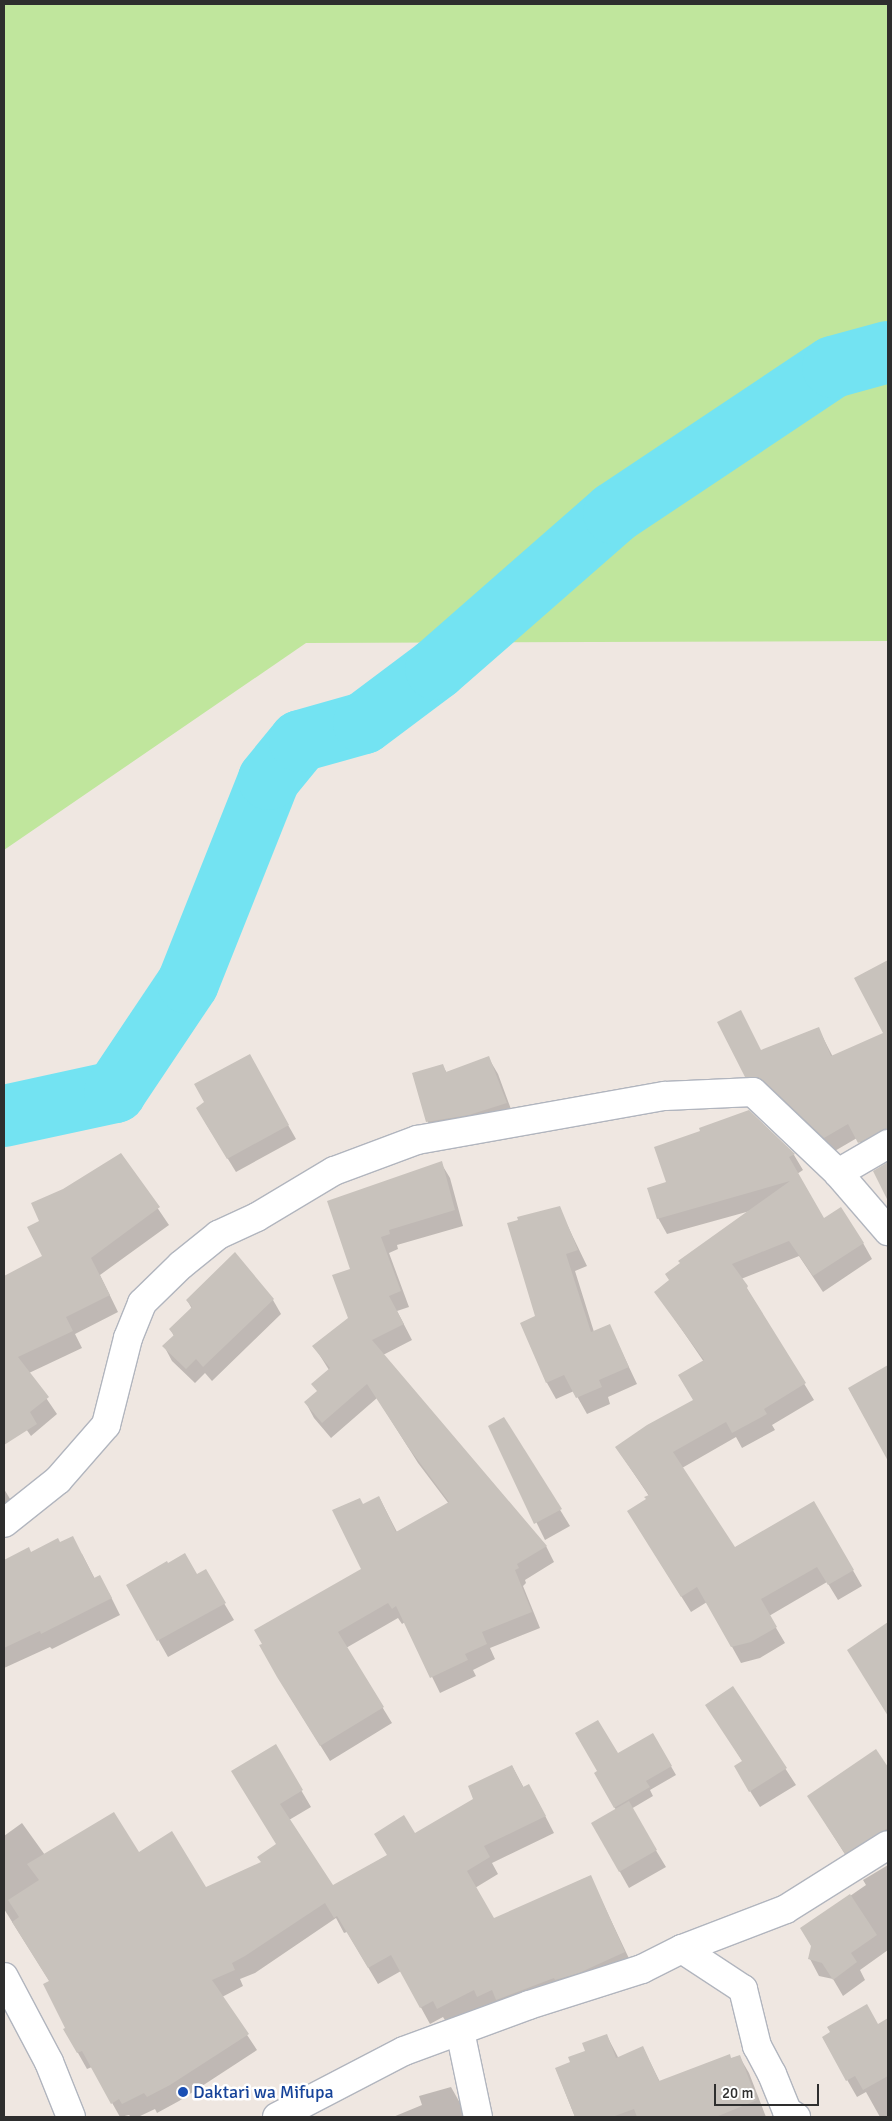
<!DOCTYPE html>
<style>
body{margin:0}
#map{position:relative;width:892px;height:2121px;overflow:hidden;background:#efe7e1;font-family:Signika,sans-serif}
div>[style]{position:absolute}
.green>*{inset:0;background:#c0e69d}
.shadow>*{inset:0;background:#0003}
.river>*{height:62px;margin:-31px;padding:0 31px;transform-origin:31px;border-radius:31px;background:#73e3f2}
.building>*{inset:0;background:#c8c2bc}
.roads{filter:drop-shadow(1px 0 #b1b5be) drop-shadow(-1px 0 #b1b5be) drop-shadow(0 1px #b1b5be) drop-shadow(0 -1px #b1b5be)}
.minor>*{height:28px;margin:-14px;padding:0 14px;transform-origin:14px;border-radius:14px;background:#fff}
.dots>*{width:14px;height:14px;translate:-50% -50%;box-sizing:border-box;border:2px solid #fff;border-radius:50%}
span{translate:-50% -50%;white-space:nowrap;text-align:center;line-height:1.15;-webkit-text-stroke:5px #fff;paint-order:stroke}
.transit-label{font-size:18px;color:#164399}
.left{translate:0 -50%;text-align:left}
.frame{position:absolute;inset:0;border:5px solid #2e2e2e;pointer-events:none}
.scale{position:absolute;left:714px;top:2084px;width:105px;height:22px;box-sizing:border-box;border:2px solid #2e2e2e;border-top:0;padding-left:6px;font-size:15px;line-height:18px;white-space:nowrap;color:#2e2e2e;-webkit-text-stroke:4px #fff;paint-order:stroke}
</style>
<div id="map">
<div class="green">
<div style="clip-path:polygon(4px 4px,888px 4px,888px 641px,306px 643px,4px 850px)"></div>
</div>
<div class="shadow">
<div style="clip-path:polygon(888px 961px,888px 1040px,856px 978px)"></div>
<div style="clip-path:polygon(818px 1028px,833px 1057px,879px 1036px,888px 1053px,888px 1109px,886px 1110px,888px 1126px,860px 1143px,857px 1138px,833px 1152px,754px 1091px,746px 1076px,761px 1051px)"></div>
<div style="clip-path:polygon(249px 1056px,296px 1139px,236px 1172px,205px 1122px,205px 1103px)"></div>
<div style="clip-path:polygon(488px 1057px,498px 1074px,515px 1120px,437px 1139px,428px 1122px,413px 1074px,442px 1065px,447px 1073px)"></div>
<div style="clip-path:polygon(749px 1111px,794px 1155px,803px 1170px,797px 1174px,823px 1220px,863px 1243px,872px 1259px,823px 1292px,799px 1256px,741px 1279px,814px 1400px,772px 1425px,775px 1430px,742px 1448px,736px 1437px,682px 1468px,734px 1548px,814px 1503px,862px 1586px,838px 1600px,827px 1582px,769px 1616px,785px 1643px,760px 1658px,741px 1663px,707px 1602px,691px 1612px,638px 1527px,649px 1496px,616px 1447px,694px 1401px,704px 1362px,656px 1292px,750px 1211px,667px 1234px,658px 1218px,668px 1183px,702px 1132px)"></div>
<div style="clip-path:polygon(121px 1154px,169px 1225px,100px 1275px,118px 1312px,75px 1334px,82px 1348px,29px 1373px,57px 1414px,31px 1436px,10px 1406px,4px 1410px,4px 1303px,42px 1280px,44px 1257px,41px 1221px,64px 1190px)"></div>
<div style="clip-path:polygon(441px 1163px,450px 1178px,463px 1226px,397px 1245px,398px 1249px,389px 1253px,409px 1307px,397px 1311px,412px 1340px,383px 1355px,546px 1546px,554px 1562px,525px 1580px,526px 1583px,523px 1586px,540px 1628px,490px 1648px,495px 1659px,473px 1670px,476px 1676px,440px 1693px,405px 1622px,402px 1624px,398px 1618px,346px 1648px,392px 1723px,330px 1761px,287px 1692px,363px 1569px,363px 1505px,379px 1497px,397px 1532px,449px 1504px,418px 1463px,377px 1398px,331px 1438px,314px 1418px,306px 1403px,318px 1392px,313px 1384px,329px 1370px,314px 1346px,350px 1318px,352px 1269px)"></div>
<div style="clip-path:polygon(559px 1208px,587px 1266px,575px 1271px,594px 1332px,609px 1325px,637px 1384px,608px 1397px,610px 1404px,587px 1414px,574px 1391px,556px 1399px,547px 1383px,537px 1316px)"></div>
<div style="clip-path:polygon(187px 1300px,273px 1300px,281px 1314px,212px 1381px,205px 1373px,195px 1383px,172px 1361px,164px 1346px,174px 1336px,170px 1329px,192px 1309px)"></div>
<div style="clip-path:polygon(888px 1366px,888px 1454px,886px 1455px,849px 1389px)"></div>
<div style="clip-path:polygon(504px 1419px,570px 1526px,545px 1540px,490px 1427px)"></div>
<div style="clip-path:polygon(4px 1489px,21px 1517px,4px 1531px)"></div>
<div style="clip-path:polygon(60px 1544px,82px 1554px,95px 1579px,109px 1593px,120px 1615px,52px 1649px,50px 1647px,4px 1668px,4px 1562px,28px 1549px,31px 1553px)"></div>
<div style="clip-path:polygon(168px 1564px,197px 1575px,205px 1571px,234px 1620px,168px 1657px,127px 1585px)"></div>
<div style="clip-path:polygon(888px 1623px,888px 1703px,883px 1707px,849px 1651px)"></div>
<div style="clip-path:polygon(733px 1688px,796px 1785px,760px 1807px,745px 1783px,743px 1762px,707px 1705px)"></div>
<div style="clip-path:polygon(653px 1735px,676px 1775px,650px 1790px,653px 1796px,631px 1809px,666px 1867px,629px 1888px,593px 1824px,616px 1810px,596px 1774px,617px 1755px)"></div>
<div style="clip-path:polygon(275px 1746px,311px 1807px,289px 1820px,333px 1887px,388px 1855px,415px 1835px,475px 1800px,512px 1766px,524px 1788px,538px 1802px,554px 1833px,492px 1863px,498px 1874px,475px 1888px,493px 1920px,590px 1876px,634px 1969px,487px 2013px,483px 2006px,448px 2025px,443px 2017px,430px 2024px,401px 1971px,378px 1984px,347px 1932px,344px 1933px,336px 1918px,255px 1973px,240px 1979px,243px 1986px,222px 1997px,257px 2050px,179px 2101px,157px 2113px,155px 2109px,138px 2117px,131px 2117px,129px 2115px,120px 2117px,92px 2067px,87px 2069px,78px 2053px,65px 2029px,67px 2028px,50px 1982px,4px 1909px,4px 1836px,22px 1823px,45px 1855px,139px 1853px,206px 1889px,262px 1863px,277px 1845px)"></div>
<div style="clip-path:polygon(876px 1751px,888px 1770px,888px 1851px,855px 1870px,819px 1813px)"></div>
<div style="clip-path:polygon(888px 1865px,888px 1950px,860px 1970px,865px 1980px,843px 1996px,833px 1979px,819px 1976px,810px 1959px,812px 1947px,802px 1929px,866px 1885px,863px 1880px)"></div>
<div style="clip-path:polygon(888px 2019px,888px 2117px,880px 2117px,866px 2092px,857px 2097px,823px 2038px,878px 2025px)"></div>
<div style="clip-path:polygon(607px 2036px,619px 2059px,643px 2048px,660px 2082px,739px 2056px,749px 2073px,766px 2117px,575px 2117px,556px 2069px,572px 2063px)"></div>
<div style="clip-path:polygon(451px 2087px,460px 2103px,465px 2117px,393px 2117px,422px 2105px,419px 2096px)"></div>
</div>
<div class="river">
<div style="left:4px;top:1116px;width:114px;rotate:-12.2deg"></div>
<div style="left:115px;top:1092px;width:131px;rotate:-56.2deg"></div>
<div style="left:188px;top:983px;width:219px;rotate:-68.3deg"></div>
<div style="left:269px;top:779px;width:49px;rotate:-50.8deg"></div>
<div style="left:300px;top:741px;width:66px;rotate:-15.7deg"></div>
<div style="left:364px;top:723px;width:90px;rotate:-36.9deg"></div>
<div style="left:436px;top:669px;width:237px;rotate:-41.2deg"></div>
<div style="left:614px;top:513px;width:263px;rotate:-33.7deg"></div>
<div style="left:833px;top:367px;width:57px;rotate:-15.3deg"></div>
</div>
<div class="building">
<div style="clip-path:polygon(888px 960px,888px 1128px,858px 1143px,848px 1124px,824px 1138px,764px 1081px,758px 1077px,745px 1077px,717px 1022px,741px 1010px,761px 1050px,819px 1027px,831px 1056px,883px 1033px,854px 978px)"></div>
<div style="clip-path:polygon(250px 1054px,289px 1125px,227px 1159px,196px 1108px,204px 1102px,194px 1084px)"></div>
<div style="clip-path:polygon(489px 1056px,507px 1103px,469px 1115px,426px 1122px,412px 1073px,443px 1064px,446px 1072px)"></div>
<div style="clip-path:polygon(749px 1110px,795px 1154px,789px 1157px,824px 1218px,841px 1207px,864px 1243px,813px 1276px,789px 1241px,732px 1264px,748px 1286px,747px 1288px,806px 1383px,764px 1409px,767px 1414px,732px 1433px,726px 1422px,673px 1452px,735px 1547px,814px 1501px,854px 1570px,828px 1585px,817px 1567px,761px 1599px,777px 1627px,751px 1642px,731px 1647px,697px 1587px,681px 1597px,627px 1511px,646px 1499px,644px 1497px,649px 1495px,615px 1447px,647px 1425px,693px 1400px,678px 1375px,704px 1360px,654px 1292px,669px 1280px,665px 1274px,680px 1263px,678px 1261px,790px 1181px,657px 1219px,647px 1188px,666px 1182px,654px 1147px,700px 1131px,699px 1128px)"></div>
<div style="clip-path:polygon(121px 1153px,160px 1207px,91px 1258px,110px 1295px,66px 1317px,73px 1331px,18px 1357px,49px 1397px,30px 1412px,37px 1424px,4px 1445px,4px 1276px,42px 1256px,27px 1227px,39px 1221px,31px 1203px,63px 1189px)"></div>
<div style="clip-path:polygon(442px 1161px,455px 1210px,389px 1230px,390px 1234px,381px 1237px,401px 1291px,389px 1296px,404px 1324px,372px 1340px,547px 1546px,517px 1564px,519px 1568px,515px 1570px,532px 1612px,482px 1632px,487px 1644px,465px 1654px,468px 1660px,430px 1678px,396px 1606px,392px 1609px,388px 1603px,338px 1632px,384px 1707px,320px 1746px,277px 1677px,259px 1645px,262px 1644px,254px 1630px,361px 1569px,332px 1510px,360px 1498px,363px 1504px,379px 1496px,396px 1532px,449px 1502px,408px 1447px,367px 1384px,322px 1423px,304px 1402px,317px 1391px,311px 1384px,330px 1368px,312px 1346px,348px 1318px,332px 1275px,350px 1269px,327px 1201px)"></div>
<div style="clip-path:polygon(888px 1162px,888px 1201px,873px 1171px)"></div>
<div style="clip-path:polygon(560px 1206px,578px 1250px,566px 1254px,591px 1332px,610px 1324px,629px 1367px,599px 1380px,602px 1387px,576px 1398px,564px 1375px,546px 1383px,520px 1323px,535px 1316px,507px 1223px,518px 1220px,517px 1217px)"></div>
<div style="clip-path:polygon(235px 1252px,274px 1299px,203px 1367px,196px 1359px,186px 1369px,162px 1346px,174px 1335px,169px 1329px,192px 1307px,186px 1300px)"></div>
<div style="clip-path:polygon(888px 1365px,888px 1461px,848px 1388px)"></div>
<div style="clip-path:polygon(504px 1417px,562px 1509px,534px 1524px,488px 1426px)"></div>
<div style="clip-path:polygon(73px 1536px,94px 1578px,100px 1575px,112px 1598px,41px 1634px,40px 1631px,4px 1648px,4px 1560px,29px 1547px,31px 1552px,58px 1538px,60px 1542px)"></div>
<div style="clip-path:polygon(185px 1553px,197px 1574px,206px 1569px,226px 1603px,157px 1641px,126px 1585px,167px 1561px,168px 1563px)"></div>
<div style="clip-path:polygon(888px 1622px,888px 1716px,847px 1650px)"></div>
<div style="clip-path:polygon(733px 1686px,787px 1768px,749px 1792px,734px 1766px,742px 1761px,705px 1705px)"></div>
<div style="clip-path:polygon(598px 1720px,618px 1753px,653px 1733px,672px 1766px,646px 1781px,650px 1787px,614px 1808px,594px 1773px,597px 1771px,575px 1733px)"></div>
<div style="clip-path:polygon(276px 1744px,303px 1790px,280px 1804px,333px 1885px,387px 1855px,374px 1834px,404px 1815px,415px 1833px,473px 1799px,468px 1786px,512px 1765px,523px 1787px,529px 1784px,546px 1816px,484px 1846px,490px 1857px,467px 1871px,494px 1918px,591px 1875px,625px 1952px,579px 1973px,555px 1980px,554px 1978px,496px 2000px,492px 1990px,477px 1997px,474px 1990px,437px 2009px,433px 2001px,420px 2008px,391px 1955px,368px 1968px,337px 1916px,334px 1918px,325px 1903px,245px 1956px,232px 1963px,235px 1970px,212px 1980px,249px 2034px,170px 2085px,147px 2097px,144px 2093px,122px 2104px,119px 2099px,111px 2104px,82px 2051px,77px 2053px,63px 2029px,65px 2028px,43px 1984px,49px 1981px,12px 1922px,19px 1917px,8px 1900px,39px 1880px,27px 1864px,114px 1812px,139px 1852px,172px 1831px,206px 1887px,261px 1862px,257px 1857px,276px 1844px,231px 1771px)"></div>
<div style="clip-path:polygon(876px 1749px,888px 1767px,888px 1828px,845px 1854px,807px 1796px)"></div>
<div style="clip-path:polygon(629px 1801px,657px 1850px,619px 1872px,591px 1823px)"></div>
<div style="clip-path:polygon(850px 1894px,877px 1935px,851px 1953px,857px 1962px,833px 1980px,822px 1963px,808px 1959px,811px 1946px,800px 1928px)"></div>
<div style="clip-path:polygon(867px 2004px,878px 2024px,888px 2018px,888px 2076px,863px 2090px,855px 2076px,846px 2081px,822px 2037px,830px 2032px,827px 2027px)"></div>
<div style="clip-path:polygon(607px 2034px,616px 2058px,643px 2046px,659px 2081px,730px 2054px,731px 2058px,740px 2055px,757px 2100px,716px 2117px,637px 2117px,634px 2109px,612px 2117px,575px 2117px,555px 2068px,570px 2062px,568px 2057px,585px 2051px,582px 2043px)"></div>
</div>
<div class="roads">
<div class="minor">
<div style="left:838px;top:1173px;width:58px;rotate:-30.1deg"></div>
<div style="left:4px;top:1523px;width:69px;rotate:-38.5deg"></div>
<div style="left:58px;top:1480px;width:73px;rotate:-48.9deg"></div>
<div style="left:106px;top:1425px;width:90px;rotate:-75.8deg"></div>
<div style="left:128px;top:1338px;width:38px;rotate:-68deg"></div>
<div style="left:142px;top:1303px;width:54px;rotate:-44.3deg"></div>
<div style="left:181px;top:1265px;width:48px;rotate:-39deg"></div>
<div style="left:218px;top:1235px;width:43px;rotate:-24.8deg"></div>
<div style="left:257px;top:1217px;width:90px;rotate:-30.9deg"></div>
<div style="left:334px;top:1171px;width:89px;rotate:-20.5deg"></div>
<div style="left:417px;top:1140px;width:252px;rotate:-10.1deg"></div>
<div style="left:665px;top:1096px;width:88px;rotate:-2.6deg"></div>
<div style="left:753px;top:1092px;width:117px;rotate:43.6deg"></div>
<div style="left:838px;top:1173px;width:77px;rotate:49.2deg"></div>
<div style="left:682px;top:1949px;width:73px;rotate:33.3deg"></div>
<div style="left:743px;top:1989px;width:59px;rotate:76.2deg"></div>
<div style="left:757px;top:2046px;width:32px;rotate:62deg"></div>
<div style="left:772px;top:2074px;width:40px;rotate:68deg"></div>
<div style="left:787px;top:2111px;width:11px;rotate:34deg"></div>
<div style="left:4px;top:1977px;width:96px;rotate:62.1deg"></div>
<div style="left:49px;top:2062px;width:59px;rotate:68.2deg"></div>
<div style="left:460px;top:2031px;width:88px;rotate:78.2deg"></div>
<div style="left:277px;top:2117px;width:143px;rotate:-27.5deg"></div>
<div style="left:404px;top:2051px;width:133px;rotate:-20.2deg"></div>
<div style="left:529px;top:2005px;width:119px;rotate:-17.7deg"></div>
<div style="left:642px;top:1969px;width:45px;rotate:-26.6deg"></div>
<div style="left:682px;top:1949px;width:111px;rotate:-21deg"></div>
<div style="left:786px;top:1909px;width:120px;rotate:-32.1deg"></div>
</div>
</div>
<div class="dots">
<div style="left:183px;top:2092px;background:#1a4fb4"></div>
</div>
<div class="transit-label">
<span class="left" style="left:193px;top:2092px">Daktari wa Mifupa</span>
</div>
<div class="frame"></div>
<div class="scale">20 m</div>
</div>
